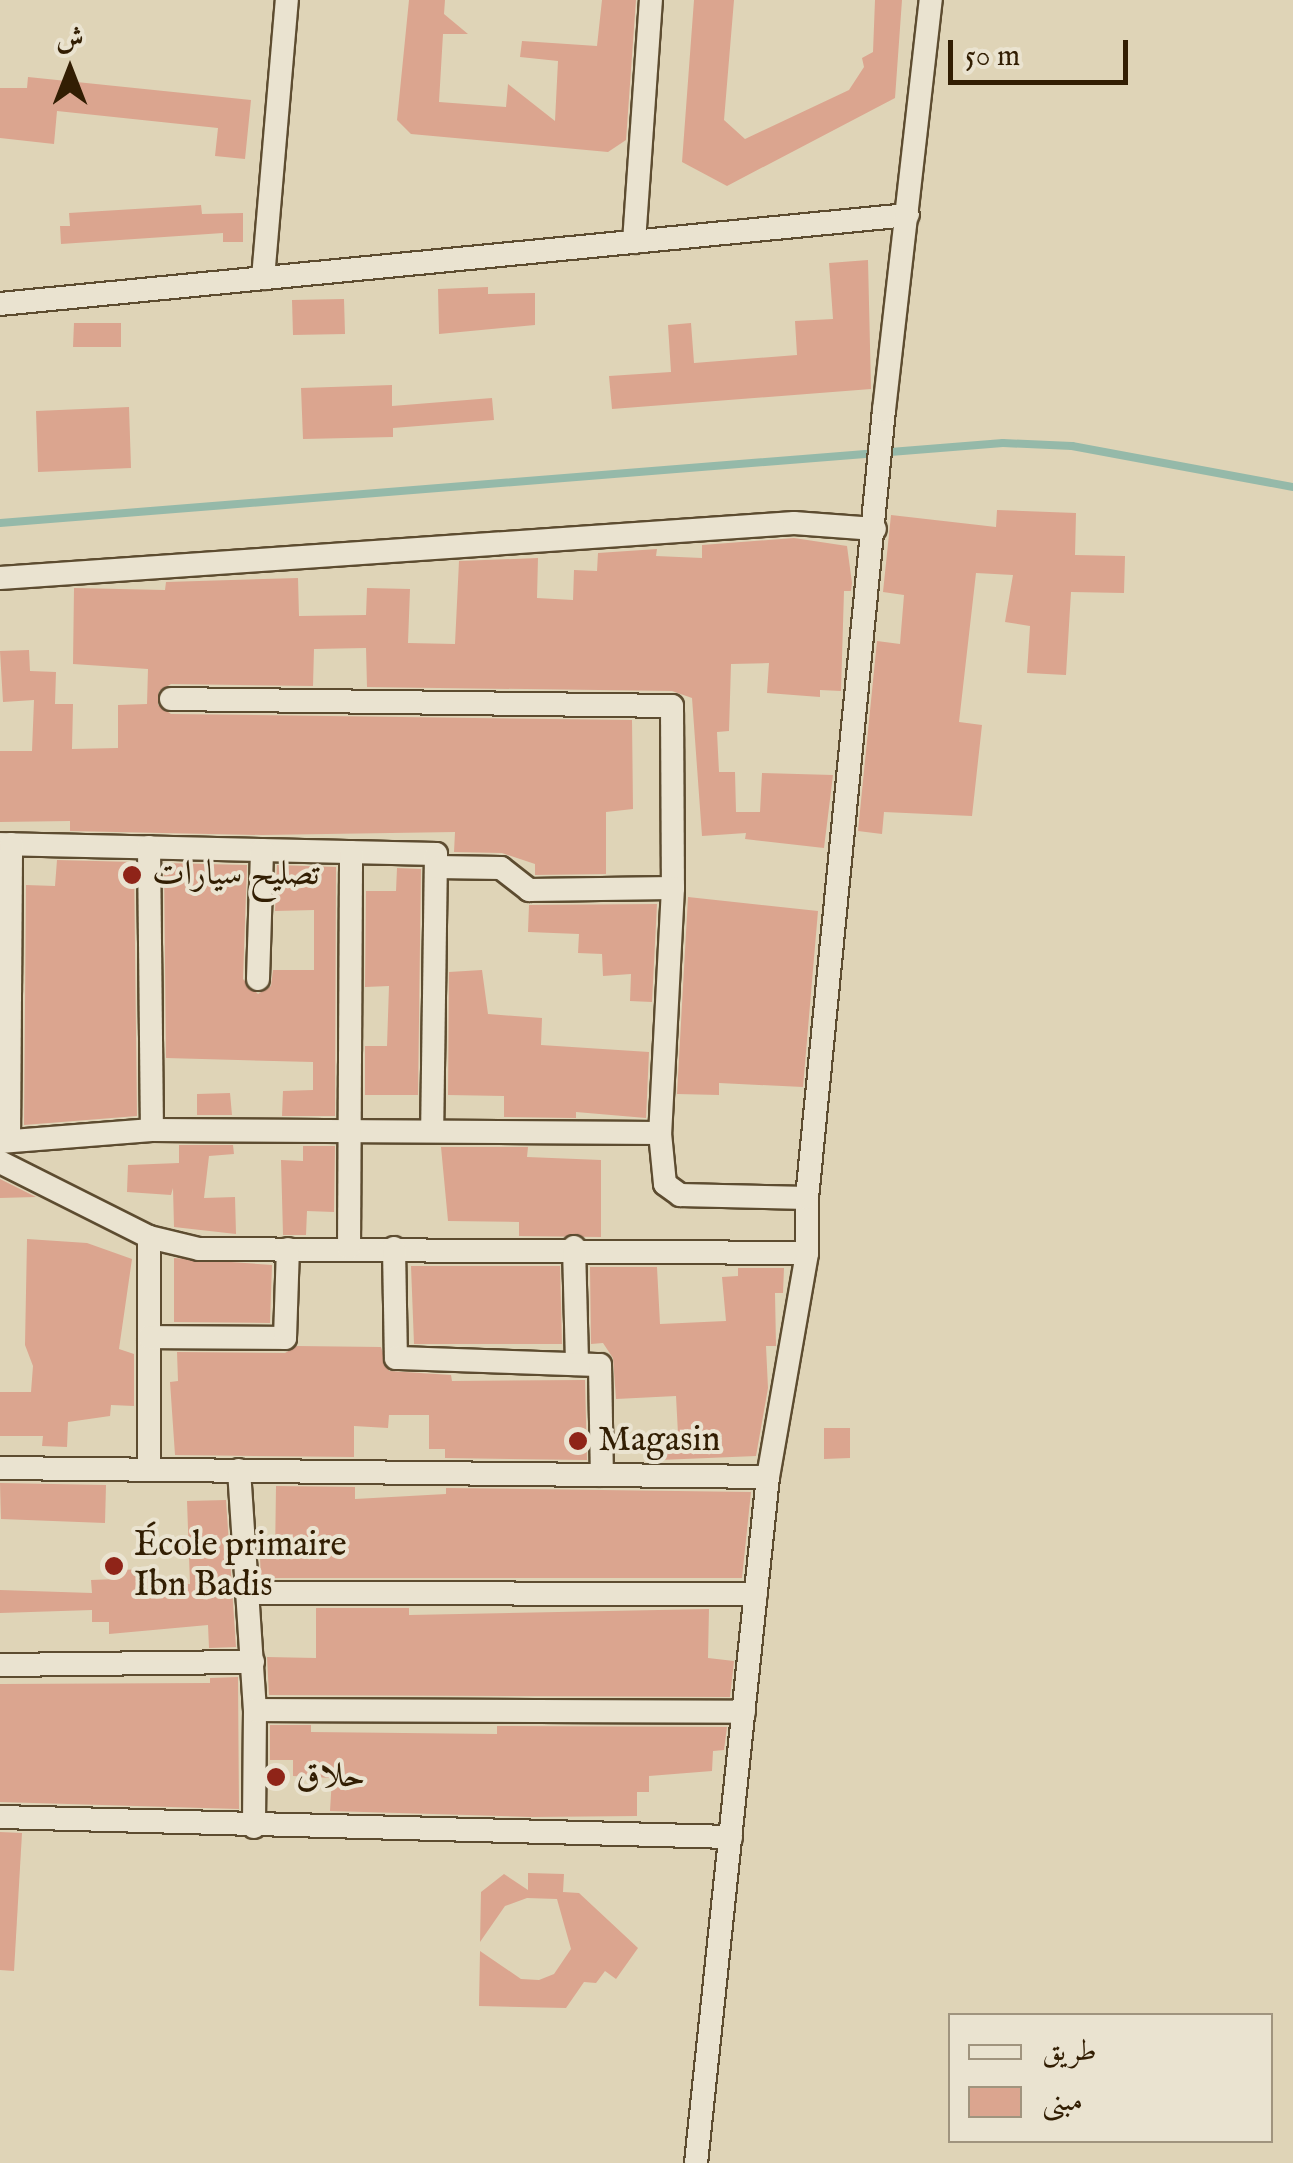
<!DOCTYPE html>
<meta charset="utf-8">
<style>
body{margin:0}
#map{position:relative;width:1293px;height:2163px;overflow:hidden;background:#dfd4b7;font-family:"IM FELL English",Amiri,serif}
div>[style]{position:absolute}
.stream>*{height:8px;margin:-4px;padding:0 4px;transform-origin:4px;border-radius:4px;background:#95b9a9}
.building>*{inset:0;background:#dba58f}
.roads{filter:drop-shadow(2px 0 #5d4c30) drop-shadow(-2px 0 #5d4c30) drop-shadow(0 2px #5d4c30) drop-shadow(0 -2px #5d4c30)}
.street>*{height:22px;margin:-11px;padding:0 11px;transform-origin:11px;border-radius:11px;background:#eae3d0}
.dots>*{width:28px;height:28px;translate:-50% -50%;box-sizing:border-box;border:5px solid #eae3d0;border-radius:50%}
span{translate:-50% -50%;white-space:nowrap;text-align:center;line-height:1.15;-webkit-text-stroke:8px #eae3d0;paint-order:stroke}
.poi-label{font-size:35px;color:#321e03}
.left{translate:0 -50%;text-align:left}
.legend{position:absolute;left:948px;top:2013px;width:325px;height:130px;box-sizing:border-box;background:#eae3d0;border:2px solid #a0947e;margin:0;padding:12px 18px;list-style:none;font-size:30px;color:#321e03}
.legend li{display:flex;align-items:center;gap:20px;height:50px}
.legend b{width:50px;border:2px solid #a0947e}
.north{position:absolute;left:20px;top:20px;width:100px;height:100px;-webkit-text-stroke:8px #eae3d0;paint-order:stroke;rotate:0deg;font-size:28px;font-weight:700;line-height:40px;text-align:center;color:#321e03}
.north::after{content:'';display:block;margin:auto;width:35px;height:45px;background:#321e03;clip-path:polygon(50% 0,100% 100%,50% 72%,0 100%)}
.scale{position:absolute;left:948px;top:40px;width:180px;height:45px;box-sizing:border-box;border:5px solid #321e03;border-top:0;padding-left:12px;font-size:30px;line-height:35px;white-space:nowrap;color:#321e03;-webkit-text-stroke:8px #eae3d0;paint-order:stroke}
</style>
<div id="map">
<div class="stream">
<div style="left:0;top:523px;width:1006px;rotate:-4.56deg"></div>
<div style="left:1003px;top:443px;width:69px;rotate:2.5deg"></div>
<div style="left:1072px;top:446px;width:225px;rotate:10.5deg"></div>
</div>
<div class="building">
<div style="clip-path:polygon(409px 0,445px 0,444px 14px,468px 34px,443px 34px,439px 102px,506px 107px,508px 84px,555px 121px,558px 61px,520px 57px,522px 41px,597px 46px,602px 0,636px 0,626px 140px,608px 152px,411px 134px,397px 120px)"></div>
<div style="clip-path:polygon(694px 0,734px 0,724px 120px,745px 139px,849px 90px,864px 67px,862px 58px,873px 52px,875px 0,902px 0,895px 98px,727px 186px,682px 162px)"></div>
<div style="clip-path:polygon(28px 77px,251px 100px,245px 159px,215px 156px,218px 128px,57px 111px,54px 144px,0 138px,0 88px,27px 88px)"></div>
<div style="clip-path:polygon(201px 205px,202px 214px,243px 213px,243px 242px,223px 242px,223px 233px,61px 244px,60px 226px,70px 226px,69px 213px)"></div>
<div style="clip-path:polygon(868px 260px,871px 389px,612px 409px,609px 376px,671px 372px,668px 325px,691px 323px,694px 363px,797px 355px,795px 321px,833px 319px,829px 263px)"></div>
<div style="clip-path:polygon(488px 287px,488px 294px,535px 293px,535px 325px,439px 334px,438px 289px)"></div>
<div style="clip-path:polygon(344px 299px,345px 334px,293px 335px,292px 300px)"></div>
<div style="clip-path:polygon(74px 323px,121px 323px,121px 347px,73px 347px)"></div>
<div style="clip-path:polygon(392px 385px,392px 406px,492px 398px,494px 420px,393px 428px,393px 437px,303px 439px,301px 388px)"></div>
<div style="clip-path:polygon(129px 407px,131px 468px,38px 472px,36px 411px)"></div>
<div style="clip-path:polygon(997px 510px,1076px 513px,1075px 555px,1125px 556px,1124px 593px,1071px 592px,1066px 675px,1027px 673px,1030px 626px,1005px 622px,1013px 575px,976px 573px,959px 722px,982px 725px,972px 816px,884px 812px,882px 834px,858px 831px,877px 641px,900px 644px,904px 595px,883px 592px,891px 515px,996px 527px)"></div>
<div style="clip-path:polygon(794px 538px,847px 546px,852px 583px,851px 591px,844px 591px,841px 691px,820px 690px,820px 697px,767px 693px,769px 663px,731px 664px,729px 731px,717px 732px,719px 772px,735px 772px,736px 812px,760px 812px,762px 773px,833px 775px,824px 848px,745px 839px,746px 833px,702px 836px,692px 698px,672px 691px,367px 687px,366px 648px,314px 649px,313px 686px,171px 684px,159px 691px,158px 705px,171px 714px,632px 720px,633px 809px,606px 812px,606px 874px,535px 875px,535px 864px,502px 853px,454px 852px,455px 832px,262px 835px,70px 831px,70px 821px,0 822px,0 751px,32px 751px,34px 700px,3px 702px,0 651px,29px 650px,30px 671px,56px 672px,55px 704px,73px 704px,72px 749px,118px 748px,118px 705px,147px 704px,148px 669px,73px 664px,74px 588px,165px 590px,166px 582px,298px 578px,299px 616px,366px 615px,367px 588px,410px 589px,408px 643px,455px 644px,459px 561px,538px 558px,537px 598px,573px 600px,574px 570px,597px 571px,598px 553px,657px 549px,656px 556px,702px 558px,702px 545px)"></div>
<div style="clip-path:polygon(57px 860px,134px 862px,137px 1116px,24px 1125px,26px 885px,55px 886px)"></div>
<div style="clip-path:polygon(164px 863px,247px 865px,243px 979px,258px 994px,271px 986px,273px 970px,314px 970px,314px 910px,275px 911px,277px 865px,336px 867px,335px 1116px,282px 1116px,283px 1091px,313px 1090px,313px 1062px,166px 1058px)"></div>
<div style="clip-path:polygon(397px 868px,421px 869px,418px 1095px,365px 1095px,365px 1046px,387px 1046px,389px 986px,365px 987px,366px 891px,396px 891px)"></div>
<div style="clip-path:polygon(688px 897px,818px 911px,803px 1087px,719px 1083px,719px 1095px,677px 1094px)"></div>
<div style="clip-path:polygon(657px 904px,652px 1002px,630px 1001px,631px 974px,603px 976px,602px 954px,578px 953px,579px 934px,528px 932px,529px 905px)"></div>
<div style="clip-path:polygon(482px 970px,488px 1014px,542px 1018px,541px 1045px,649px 1052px,646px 1118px,576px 1112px,576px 1118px,504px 1117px,504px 1096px,448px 1095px,449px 972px)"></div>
<div style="clip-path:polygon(230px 1093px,232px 1115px,197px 1115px,197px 1094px)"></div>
<div style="clip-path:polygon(179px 1145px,233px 1145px,234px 1154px,209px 1156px,204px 1198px,235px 1197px,236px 1234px,174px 1227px,173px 1188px,171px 1195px,127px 1192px,128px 1165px,179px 1163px)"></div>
<div style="clip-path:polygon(303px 1146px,335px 1146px,334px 1212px,307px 1211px,306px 1235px,283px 1235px,281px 1160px,303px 1161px)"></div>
<div style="clip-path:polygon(441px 1147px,528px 1147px,527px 1157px,601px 1160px,601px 1237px,519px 1236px,519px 1222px,448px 1221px)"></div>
<div style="clip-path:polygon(0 1179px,36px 1197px,0 1198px)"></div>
<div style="clip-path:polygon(27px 1239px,87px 1243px,132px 1259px,119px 1349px,134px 1354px,134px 1406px,111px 1405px,110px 1416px,68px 1422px,67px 1447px,42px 1446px,43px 1436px,0 1436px,0 1392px,31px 1392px,33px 1366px,25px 1345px)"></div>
<div style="clip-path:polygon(174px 1258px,272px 1265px,270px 1323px,174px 1322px)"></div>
<div style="clip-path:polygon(411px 1266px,560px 1266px,562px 1344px,414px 1344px)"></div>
<div style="clip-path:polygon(590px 1267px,657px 1267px,660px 1324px,726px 1321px,722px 1277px,738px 1276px,738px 1268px,784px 1268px,783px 1293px,775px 1293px,776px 1346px,766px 1346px,768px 1388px,756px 1456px,660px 1460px,659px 1434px,678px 1434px,676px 1396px,616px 1399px,613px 1358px,603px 1343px,591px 1344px)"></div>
<div style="clip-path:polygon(297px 1346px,381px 1347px,389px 1371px,451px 1375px,452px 1381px,585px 1380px,587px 1460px,445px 1458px,445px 1449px,429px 1449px,429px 1415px,389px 1415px,388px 1428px,354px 1426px,354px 1457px,175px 1455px,170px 1382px,178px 1381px,177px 1352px,285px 1353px)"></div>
<div style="clip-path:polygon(824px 1428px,850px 1428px,850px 1458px,824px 1459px)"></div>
<div style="clip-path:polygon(0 1483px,106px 1485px,105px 1523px,1px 1519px)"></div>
<div style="clip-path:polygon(276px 1486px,355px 1487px,355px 1499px,446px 1494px,446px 1488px,751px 1492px,742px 1578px,261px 1578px,260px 1558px,275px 1558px)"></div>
<div style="clip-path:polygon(226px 1500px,236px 1647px,209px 1648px,208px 1625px,109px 1634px,109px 1622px,92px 1622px,92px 1610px,0 1613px,0 1590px,92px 1593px,91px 1580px,117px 1579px,117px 1570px,152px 1569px,152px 1584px,190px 1584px,187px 1501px)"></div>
<div style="clip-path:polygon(316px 1608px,409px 1608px,409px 1615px,709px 1609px,708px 1658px,734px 1661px,730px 1697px,269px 1695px,267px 1657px,316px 1658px)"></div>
<div style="clip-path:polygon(238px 1677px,239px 1809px,0 1802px,0 1684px,210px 1683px,210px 1678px)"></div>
<div style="clip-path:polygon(270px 1725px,311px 1725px,311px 1732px,497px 1734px,497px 1726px,727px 1727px,724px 1750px,713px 1751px,712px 1771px,649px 1776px,649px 1792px,637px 1792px,637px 1816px,532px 1817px,330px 1811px,332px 1778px,293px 1776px,293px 1760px,270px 1760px)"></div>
<div style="clip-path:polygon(0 1832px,22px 1833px,14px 1971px,0 1970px)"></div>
<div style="clip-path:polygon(528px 1873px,564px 1874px,563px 1892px,579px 1893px,638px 1948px,616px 1979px,605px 1971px,596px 1983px,584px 1982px,566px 2008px,479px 2006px,480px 1951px,521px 1979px,539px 1980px,554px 1974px,571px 1949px,557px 1899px,527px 1898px,505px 1906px,480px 1942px,481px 1892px,504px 1874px,528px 1890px)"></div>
</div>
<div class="roads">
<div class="street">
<div style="left:634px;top:242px;width:243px;rotate:-86deg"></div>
<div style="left:263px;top:278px;width:279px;rotate:-85.1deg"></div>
<div style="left:0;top:304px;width:912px;rotate:-5.6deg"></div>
<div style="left:0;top:578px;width:796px;rotate:-3.96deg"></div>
<div style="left:794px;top:523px;width:81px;rotate:4.2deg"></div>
<div style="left:171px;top:699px;width:501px;rotate:0.8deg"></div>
<div style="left:672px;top:706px;width:182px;rotate:89.7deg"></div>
<div style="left:0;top:844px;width:436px;rotate:1.3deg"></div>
<div style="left:436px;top:854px;width:276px;rotate:90.8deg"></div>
<div style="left:149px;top:847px;width:283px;rotate:89.4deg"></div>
<div style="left:436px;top:867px;width:65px;rotate:0.9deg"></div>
<div style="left:501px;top:868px;width:36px;rotate:38deg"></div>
<div style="left:529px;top:890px;width:144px;rotate:-0.8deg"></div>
<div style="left:673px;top:888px;width:245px;rotate:93deg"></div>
<div style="left:660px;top:1133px;width:51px;rotate:84.4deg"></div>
<div style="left:665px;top:1184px;width:19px;rotate:36deg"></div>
<div style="left:680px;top:1195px;width:127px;rotate:1.4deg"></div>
<div style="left:258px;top:979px;width:129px;rotate:-88.2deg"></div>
<div style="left:9px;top:1141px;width:297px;rotate:-89.6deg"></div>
<div style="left:0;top:1142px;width:152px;rotate:-4.5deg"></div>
<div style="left:152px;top:1130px;width:508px;rotate:0.34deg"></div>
<div style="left:0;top:1162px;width:167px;rotate:26.7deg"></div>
<div style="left:149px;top:1237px;width:51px;rotate:13.5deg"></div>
<div style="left:199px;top:1249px;width:608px;rotate:0.38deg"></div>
<div style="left:149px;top:1237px;width:232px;rotate:90deg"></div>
<div style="left:574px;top:1247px;width:117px;rotate:88.5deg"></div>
<div style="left:349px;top:1248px;width:396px;rotate:-89.7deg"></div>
<div style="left:394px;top:1248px;width:110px;rotate:89deg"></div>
<div style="left:396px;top:1358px;width:204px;rotate:2deg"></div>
<div style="left:600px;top:1365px;width:110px;rotate:89deg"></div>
<div style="left:149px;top:1337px;width:136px;rotate:0.4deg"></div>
<div style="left:285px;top:1338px;width:89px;rotate:-88.1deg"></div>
<div style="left:0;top:1468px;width:768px;rotate:0.67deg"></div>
<div style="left:239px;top:1470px;width:241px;rotate:86.2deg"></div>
<div style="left:255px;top:1710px;width:117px;rotate:90.5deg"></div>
<div style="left:249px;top:1593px;width:507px;rotate:0.11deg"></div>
<div style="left:0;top:1665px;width:253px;rotate:-0.7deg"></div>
<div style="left:255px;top:1710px;width:489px;rotate:0.2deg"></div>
<div style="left:0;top:1817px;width:731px;rotate:1.57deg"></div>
<div style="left:696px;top:2163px;width:690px;rotate:-84.01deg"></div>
<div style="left:768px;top:1477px;width:227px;rotate:-80.1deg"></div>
<div style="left:807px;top:1253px;width:55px;rotate:-90deg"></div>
<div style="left:807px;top:1198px;width:792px;rotate:-84.42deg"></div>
<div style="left:884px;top:410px;width:413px;rotate:-83.5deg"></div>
</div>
</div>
<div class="dots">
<div style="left:132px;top:875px;background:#8f2418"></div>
<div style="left:578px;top:1441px;background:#8f2418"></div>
<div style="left:114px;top:1566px;background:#8f2418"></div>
<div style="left:276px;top:1777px;background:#8f2418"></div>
</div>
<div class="poi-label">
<span class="left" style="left:152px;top:875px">تصليح سيارات</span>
<span class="left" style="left:598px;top:1441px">Magasin</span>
<span class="left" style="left:134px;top:1566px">École primaire<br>Ibn Badis</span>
<span class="left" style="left:296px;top:1777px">حلاق</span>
</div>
<ul class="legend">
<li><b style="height:12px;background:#eae3d0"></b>طريق</li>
<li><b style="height:28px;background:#dba58f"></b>مبنى</li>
</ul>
<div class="north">ش</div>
<div class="scale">50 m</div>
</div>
